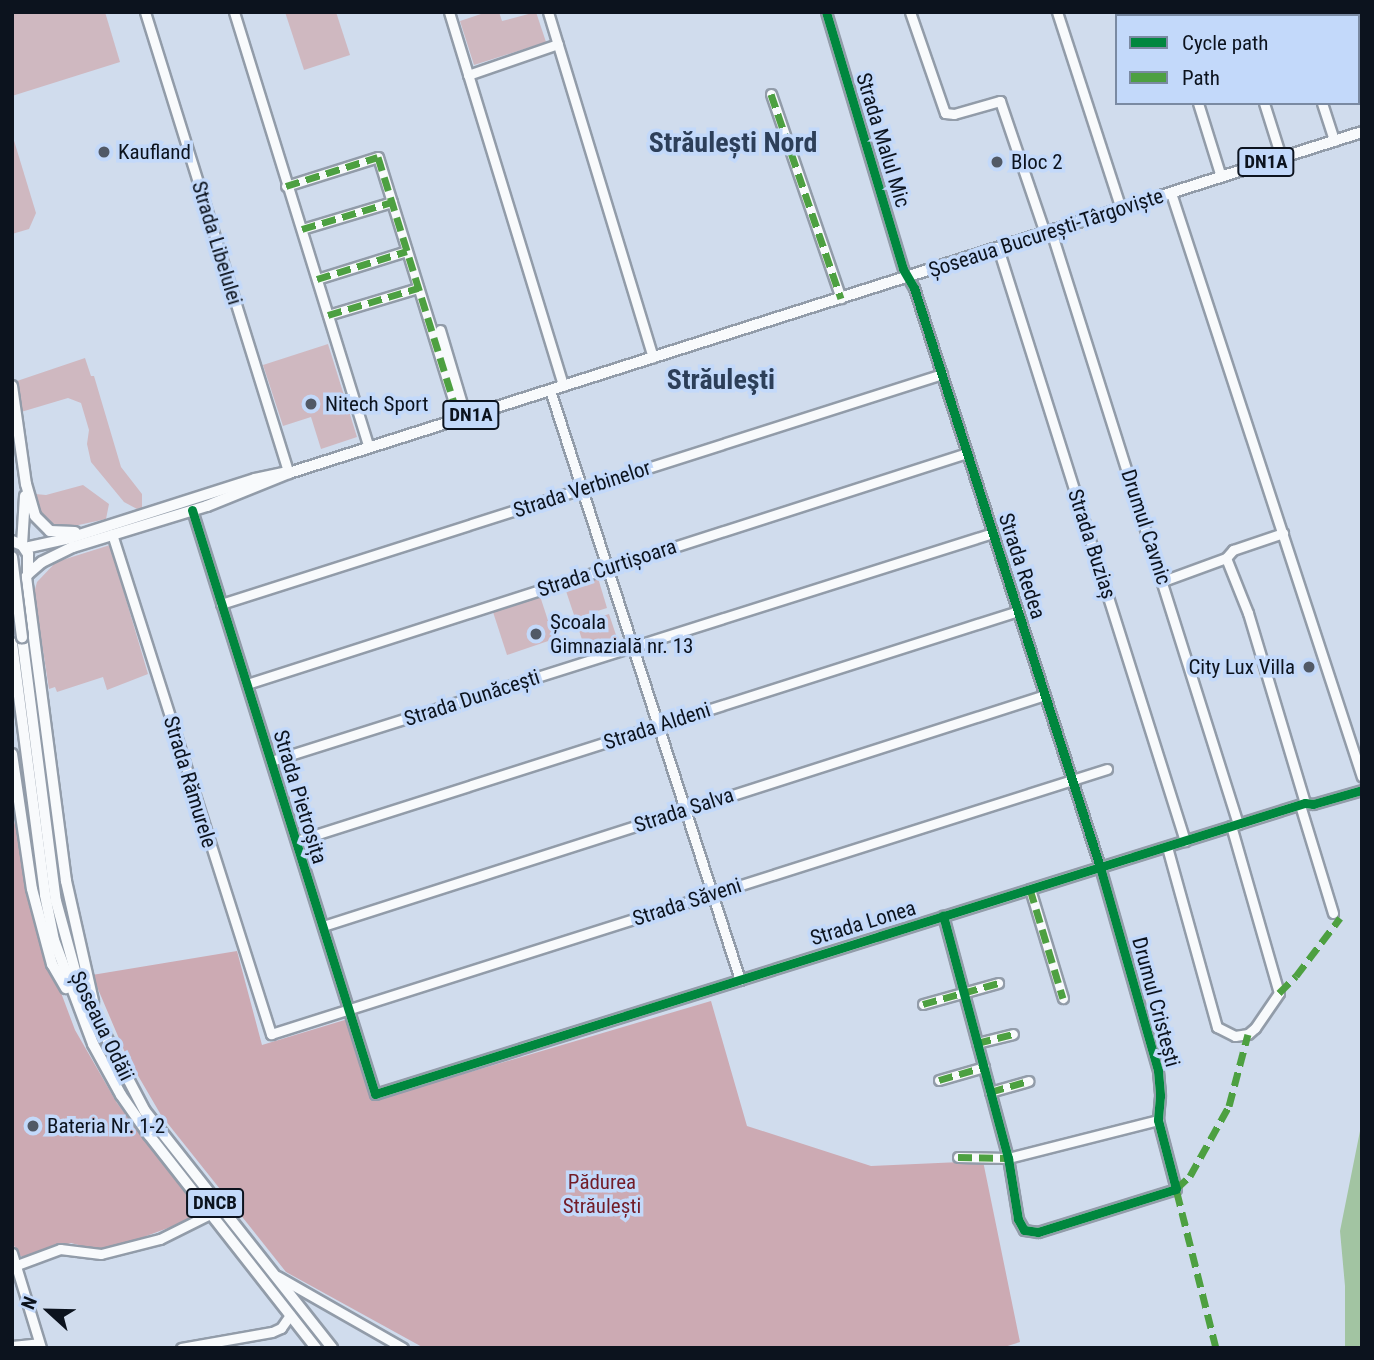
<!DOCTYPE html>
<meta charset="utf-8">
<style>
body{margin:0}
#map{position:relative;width:1374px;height:1360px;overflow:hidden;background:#d0dced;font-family:"Roboto Condensed",sans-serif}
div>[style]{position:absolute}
.green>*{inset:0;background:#cfb8c0}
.forest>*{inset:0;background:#ccaab3}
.water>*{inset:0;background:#a2c4a2}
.roads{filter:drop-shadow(2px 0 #929ca9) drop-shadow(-2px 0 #929ca9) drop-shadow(0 2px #929ca9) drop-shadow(0 -2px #929ca9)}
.minor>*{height:9px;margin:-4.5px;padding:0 4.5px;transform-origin:4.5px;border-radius:4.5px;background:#f8fafc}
.major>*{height:10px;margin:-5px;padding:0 5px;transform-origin:5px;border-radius:5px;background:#f8fafc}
.bridges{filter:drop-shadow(2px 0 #929ca9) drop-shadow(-2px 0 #929ca9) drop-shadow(0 2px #929ca9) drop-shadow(0 -2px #929ca9)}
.major-bridge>*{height:10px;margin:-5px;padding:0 5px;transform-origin:5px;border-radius:5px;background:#f8fafc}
.quiet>*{height:7px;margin-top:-3.5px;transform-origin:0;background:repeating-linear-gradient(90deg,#4da041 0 14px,transparent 0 21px)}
.cycleway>*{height:9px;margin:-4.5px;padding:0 4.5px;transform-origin:4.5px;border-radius:4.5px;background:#00873e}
.dots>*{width:19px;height:19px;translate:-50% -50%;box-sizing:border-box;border:4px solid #c3d9fa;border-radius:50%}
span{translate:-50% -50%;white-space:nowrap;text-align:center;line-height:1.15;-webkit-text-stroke:7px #c3d9fa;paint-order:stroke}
.shield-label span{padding:2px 5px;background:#c3d9fa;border:2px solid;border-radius:5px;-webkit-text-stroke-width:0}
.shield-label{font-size:19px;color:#0c131e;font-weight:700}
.street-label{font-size:21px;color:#0c131e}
.poi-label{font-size:21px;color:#0c131e}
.left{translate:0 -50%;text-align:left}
.right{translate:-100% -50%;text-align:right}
.park-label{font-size:21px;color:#721c27}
.district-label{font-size:28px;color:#2d3f59;font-weight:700}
.frame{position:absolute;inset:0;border:14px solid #0c131e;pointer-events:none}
.legend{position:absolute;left:1115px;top:14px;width:245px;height:91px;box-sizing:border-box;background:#c3d9fa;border:2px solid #7a8aa2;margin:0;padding:9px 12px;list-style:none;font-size:21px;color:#0c131e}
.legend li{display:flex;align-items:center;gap:14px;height:35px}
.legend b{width:35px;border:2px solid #7a8aa2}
.north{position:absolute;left:14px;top:1276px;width:70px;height:70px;-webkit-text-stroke:5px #c3d9fa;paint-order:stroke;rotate:292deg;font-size:19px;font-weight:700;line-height:28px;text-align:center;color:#0c131e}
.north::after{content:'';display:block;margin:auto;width:24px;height:32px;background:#0c131e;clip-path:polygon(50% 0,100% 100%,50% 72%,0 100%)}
</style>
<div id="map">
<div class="green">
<div style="clip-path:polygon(12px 12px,105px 12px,120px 62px,12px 96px)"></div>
<div style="clip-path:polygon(285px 12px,336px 12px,350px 55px,304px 70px)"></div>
<div style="clip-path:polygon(487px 12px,499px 12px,502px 21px,536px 12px,546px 42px,474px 65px,460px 21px)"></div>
<div style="clip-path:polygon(1334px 12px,1362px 12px,1362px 96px,1358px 86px,1358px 16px,1335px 16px)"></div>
<div style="clip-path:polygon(12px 134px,36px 213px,29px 229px,12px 234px)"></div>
<div style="clip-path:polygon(328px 344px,357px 437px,321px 449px,311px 417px,283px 426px,263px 365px)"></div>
<div style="clip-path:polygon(85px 358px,91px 376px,94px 376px,121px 467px,142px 494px,142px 508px,137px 509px,124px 502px,91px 462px,87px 444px,89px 430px,81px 403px,68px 398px,21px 412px,17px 381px)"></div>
<div style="clip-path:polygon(83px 485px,109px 504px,106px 519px,65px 528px,47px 524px,41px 517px,35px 494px,46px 495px)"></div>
<div style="clip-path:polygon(110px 545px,148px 674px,107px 690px,103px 677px,57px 692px,55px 687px,49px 689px,34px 593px,37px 582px,56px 562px)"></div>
<div style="clip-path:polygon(598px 578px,607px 608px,575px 618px,565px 588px)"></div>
<div style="clip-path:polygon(540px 596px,554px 639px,507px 655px,493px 612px)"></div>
<div style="clip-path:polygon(609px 614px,619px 644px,601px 650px,598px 642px,584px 646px,577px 624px)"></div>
</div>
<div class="forest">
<div style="clip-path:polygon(12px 813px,51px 966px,75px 1030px,117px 1103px,200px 1212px,176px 1225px,114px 1248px,94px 1249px,71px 1243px,25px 1259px,18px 1254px,12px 1241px)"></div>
<div style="clip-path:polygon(237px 951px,262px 1045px,348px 1019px,372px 1101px,711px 1001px,747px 1126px,871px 1166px,983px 1161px,1020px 1342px,1001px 1348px,424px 1348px,286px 1272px,161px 1115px,126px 1055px,92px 975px)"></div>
</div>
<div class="water">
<div style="clip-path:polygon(1362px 1121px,1362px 1348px,1345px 1348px,1345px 1286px,1340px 1231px)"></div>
</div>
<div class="roads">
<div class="minor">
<div style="left:145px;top:12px;width:483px;rotate:72.7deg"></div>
<div style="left:234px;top:12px;width:455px;rotate:72.8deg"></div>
<div style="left:449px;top:12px;width:391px;rotate:73deg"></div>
<div style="left:548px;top:12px;width:361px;rotate:73.1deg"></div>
<div style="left:826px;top:12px;width:268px;rotate:73.3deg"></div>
<div style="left:903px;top:269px;width:22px;rotate:60deg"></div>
<div style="left:914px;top:288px;width:608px;rotate:72.19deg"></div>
<div style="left:1100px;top:867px;width:212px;rotate:74.1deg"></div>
<div style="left:1158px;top:1071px;width:25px;rotate:85deg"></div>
<div style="left:1160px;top:1096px;width:24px;rotate:95deg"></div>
<div style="left:1158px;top:1120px;width:71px;rotate:75.4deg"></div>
<div style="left:1176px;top:1189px;width:145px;rotate:162.7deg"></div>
<div style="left:1038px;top:1232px;width:14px;rotate:-172deg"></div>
<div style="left:1024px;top:1230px;width:13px;rotate:-119deg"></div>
<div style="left:1018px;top:1219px;width:62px;rotate:-99.3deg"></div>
<div style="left:1008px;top:1158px;width:251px;rotate:-105deg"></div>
<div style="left:910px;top:12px;width:107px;rotate:70.9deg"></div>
<div style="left:945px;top:113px;width:9px;rotate:6deg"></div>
<div style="left:954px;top:114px;width:48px;rotate:-15.8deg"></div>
<div style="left:1000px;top:101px;width:139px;rotate:71.2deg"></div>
<div style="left:1057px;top:12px;width:207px;rotate:72deg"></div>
<div style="left:1170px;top:12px;width:4px;rotate:76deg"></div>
<div style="left:1235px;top:12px;width:4px;rotate:63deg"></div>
<div style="left:1292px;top:12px;width:4px;rotate:76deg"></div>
<div style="left:468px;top:75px;width:95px;rotate:-19deg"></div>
<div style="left:771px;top:94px;width:216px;rotate:71.1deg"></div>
<div style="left:1198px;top:103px;width:77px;rotate:72.7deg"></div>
<div style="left:1264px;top:103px;width:57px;rotate:72.5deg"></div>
<div style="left:1322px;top:103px;width:40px;rotate:72deg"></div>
<div style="left:286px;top:186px;width:96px;rotate:-17.5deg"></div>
<div style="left:378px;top:157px;width:274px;rotate:72.8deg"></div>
<div style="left:1171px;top:193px;width:614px;rotate:71.89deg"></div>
<div style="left:302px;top:229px;width:94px;rotate:-16.7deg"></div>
<div style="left:1051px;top:231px;width:622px;rotate:72.5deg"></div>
<div style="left:998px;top:248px;width:622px;rotate:72.5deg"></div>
<div style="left:317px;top:279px;width:94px;rotate:-17.3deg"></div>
<div style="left:328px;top:315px;width:94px;rotate:-16.7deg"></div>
<div style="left:440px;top:330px;width:91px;rotate:73.4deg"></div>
<div style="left:550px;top:390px;width:620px;rotate:72.15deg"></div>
<div style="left:192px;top:510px;width:612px;rotate:72.6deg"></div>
<div style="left:375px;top:1094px;width:974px;rotate:-17.38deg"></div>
<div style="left:1305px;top:803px;width:8px;rotate:7deg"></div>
<div style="left:1313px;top:804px;width:51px;rotate:-15.9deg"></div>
<div style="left:112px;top:534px;width:525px;rotate:72.36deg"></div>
<div style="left:271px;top:1034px;width:877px;rotate:-17.59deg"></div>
<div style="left:1226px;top:558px;width:59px;rotate:68.2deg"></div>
<div style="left:1248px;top:613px;width:198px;rotate:73.3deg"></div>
<div style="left:1163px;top:581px;width:67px;rotate:-20.1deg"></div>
<div style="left:1226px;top:558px;width:11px;rotate:-49deg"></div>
<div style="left:1233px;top:550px;width:53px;rotate:-18.8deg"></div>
<div style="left:221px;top:604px;width:757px;rotate:-17.69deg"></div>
<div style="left:247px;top:684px;width:756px;rotate:-17.79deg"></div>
<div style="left:271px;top:761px;width:757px;rotate:-17.53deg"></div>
<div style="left:1300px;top:805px;width:113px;rotate:73deg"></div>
<div style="left:296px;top:841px;width:758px;rotate:-17.67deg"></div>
<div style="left:1167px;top:847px;width:187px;rotate:74.5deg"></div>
<div style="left:1217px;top:1027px;width:20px;rotate:27deg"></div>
<div style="left:1235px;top:1036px;width:13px;rotate:-9deg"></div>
<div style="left:1248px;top:1034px;width:9px;rotate:-41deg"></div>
<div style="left:1255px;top:1028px;width:42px;rotate:-55.6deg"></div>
<div style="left:1279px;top:993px;width:174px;rotate:-106deg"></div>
<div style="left:1030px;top:889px;width:114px;rotate:73.2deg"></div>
<div style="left:323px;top:926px;width:758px;rotate:-17.74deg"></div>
<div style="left:923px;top:1004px;width:78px;rotate:-15.6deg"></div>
<div style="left:977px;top:1043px;width:37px;rotate:-14deg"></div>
<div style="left:939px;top:1080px;width:47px;rotate:-16.1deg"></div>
<div style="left:990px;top:1092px;width:40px;rotate:-16deg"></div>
<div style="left:958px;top:1157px;width:50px;rotate:1.1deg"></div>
<div style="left:1008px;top:1158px;width:155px;rotate:-14.2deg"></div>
<div style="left:12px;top:1253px;width:99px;rotate:73deg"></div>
<div style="left:17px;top:1265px;width:46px;rotate:-20.4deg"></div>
<div style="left:60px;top:1249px;width:41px;rotate:7deg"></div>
<div style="left:101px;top:1254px;width:61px;rotate:-14.3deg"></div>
<div style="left:160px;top:1239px;width:56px;rotate:-26.6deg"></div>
<div style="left:277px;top:1276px;width:145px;rotate:29.7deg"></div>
<div style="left:12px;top:1346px;width:27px;rotate:-6deg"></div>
<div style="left:181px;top:1348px;width:92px;rotate:-10deg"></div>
<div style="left:272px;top:1332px;width:10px;rotate:-24deg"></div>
<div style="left:281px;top:1328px;width:16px;rotate:-55deg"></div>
</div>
<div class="major">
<div style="left:12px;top:386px;width:99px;rotate:81.9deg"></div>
<div style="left:26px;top:484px;width:33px;rotate:74deg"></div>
<div style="left:35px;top:516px;width:21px;rotate:45deg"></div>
<div style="left:50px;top:531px;width:25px;rotate:2deg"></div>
<div style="left:12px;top:541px;width:11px;rotate:22deg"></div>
<div style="left:22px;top:545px;width:11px;rotate:56deg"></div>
<div style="left:28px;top:554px;width:20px;rotate:90deg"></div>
<div style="left:22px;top:545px;width:49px;rotate:-86.5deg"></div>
<div style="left:25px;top:548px;width:46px;rotate:-12.5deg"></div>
<div style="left:70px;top:538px;width:194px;rotate:-17.7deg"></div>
<div style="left:255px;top:479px;width:30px;rotate:-12deg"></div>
<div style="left:28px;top:574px;width:18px;rotate:-41deg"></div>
<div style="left:42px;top:562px;width:34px;rotate:-26deg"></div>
<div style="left:73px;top:547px;width:140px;rotate:-17deg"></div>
<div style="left:207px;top:506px;width:88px;rotate:-21.9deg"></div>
<div style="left:289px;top:473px;width:1126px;rotate:-17.63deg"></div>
<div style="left:26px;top:577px;width:307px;rotate:82.5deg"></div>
<div style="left:66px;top:881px;width:123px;rotate:77.3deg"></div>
<div style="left:22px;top:637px;width:266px;rotate:82.7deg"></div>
<div style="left:56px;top:901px;width:87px;rotate:74.7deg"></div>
<div style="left:79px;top:985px;width:142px;rotate:62.4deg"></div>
<div style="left:145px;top:1111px;width:302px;rotate:51.7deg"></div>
<div style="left:12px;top:643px;width:254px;rotate:82.5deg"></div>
<div style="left:45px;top:895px;width:46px;rotate:78.7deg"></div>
<div style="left:54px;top:940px;width:111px;rotate:69.4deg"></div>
<div style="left:93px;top:1044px;width:58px;rotate:61.2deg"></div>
<div style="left:121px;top:1095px;width:49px;rotate:55deg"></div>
<div style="left:149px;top:1135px;width:271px;rotate:51.9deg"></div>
<div style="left:12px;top:754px;width:136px;rotate:81.6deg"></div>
<div style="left:32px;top:889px;width:78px;rotate:75.1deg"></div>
<div style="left:52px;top:964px;width:28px;rotate:60deg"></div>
</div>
</div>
<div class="bridges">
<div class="major-bridge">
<div style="left:12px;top:557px;width:81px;rotate:82.9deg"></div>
</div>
</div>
<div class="quiet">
<div style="left:771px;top:94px;width:216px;rotate:71.1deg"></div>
<div style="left:286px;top:186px;width:96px;rotate:-17.5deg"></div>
<div style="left:378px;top:157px;width:274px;rotate:72.8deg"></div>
<div style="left:302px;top:229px;width:94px;rotate:-16.7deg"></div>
<div style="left:317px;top:279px;width:94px;rotate:-17.3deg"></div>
<div style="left:328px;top:315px;width:94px;rotate:-16.7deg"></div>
<div style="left:1030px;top:889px;width:114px;rotate:73.2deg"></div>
<div style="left:1279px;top:993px;width:24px;rotate:-45deg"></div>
<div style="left:1296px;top:976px;width:73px;rotate:-52.8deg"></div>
<div style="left:923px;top:1004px;width:78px;rotate:-15.6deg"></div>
<div style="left:977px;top:1043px;width:37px;rotate:-14deg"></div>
<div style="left:939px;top:1080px;width:47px;rotate:-16.1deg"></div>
<div style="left:990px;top:1092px;width:40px;rotate:-16deg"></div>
<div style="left:958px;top:1157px;width:50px;rotate:1.1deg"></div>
<div style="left:1216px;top:1348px;width:164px;rotate:-104.1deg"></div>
<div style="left:1176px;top:1189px;width:19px;rotate:-43deg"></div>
<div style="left:1190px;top:1176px;width:80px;rotate:-60.9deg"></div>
<div style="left:1229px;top:1106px;width:74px;rotate:-75.2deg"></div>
</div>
<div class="cycleway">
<div style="left:826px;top:12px;width:268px;rotate:73.3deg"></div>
<div style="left:903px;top:269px;width:22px;rotate:60deg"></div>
<div style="left:914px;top:288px;width:608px;rotate:72.19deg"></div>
<div style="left:1100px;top:867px;width:212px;rotate:74.1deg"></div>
<div style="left:1158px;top:1071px;width:25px;rotate:85deg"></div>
<div style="left:1160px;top:1096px;width:24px;rotate:95deg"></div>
<div style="left:1158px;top:1120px;width:71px;rotate:75.4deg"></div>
<div style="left:1176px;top:1189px;width:145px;rotate:162.7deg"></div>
<div style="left:1038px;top:1232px;width:14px;rotate:-172deg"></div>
<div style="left:1024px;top:1230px;width:13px;rotate:-119deg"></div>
<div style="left:1018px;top:1219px;width:62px;rotate:-99.3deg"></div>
<div style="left:1008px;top:1158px;width:251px;rotate:-105deg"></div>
<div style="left:192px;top:510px;width:612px;rotate:72.6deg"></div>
<div style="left:375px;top:1094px;width:974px;rotate:-17.38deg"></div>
<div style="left:1305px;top:803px;width:8px;rotate:7deg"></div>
<div style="left:1313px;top:804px;width:51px;rotate:-15.9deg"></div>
</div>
<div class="dots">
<div style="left:104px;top:152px;background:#515966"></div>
<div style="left:997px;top:162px;background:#515966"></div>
<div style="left:311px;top:404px;background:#515966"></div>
<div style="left:536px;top:634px;background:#515966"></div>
<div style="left:1309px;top:667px;background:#515966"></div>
<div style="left:33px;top:1126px;background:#515966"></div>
</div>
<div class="shield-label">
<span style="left:1266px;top:162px">DN1A</span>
<span style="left:471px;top:415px">DN1A</span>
<span style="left:215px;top:1203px">DNCB</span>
</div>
<div class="street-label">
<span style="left:883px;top:140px;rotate:73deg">Strada Malul Mic</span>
<span style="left:1046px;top:233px;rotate:-18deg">Șoseaua București-Târgoviște</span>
<span style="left:217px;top:243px;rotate:73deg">Strada Libelulei</span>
<span style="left:582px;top:489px;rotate:-18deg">Strada Verbinelor</span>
<span style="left:1146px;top:527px;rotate:72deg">Drumul Cavnic</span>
<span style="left:1092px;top:544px;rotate:72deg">Strada Buziaș</span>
<span style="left:1022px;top:566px;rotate:72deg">Strada Redea</span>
<span style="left:607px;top:568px;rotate:-18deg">Strada Curtișoara</span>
<span style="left:472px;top:698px;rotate:-18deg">Strada Dunăcești</span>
<span style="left:657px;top:726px;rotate:-18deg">Strada Aldeni</span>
<span style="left:190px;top:782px;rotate:73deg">Strada Rămurele</span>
<span style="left:300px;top:797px;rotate:73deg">Strada Pietroșița</span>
<span style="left:684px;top:810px;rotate:-18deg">Strada Salva</span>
<span style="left:687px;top:902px;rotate:-18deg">Strada Săveni</span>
<span style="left:863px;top:923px;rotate:-17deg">Strada Lonea</span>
<span style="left:1156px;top:1002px;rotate:75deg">Drumul Cristești</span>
<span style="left:102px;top:1026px;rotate:64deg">Șoseaua Odăii</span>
</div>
<div class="poi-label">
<span class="left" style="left:118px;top:152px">Kaufland</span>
<span class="left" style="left:1011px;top:162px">Bloc 2</span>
<span class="left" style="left:325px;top:404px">Nitech Sport</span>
<span class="left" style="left:550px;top:634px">Școala<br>Gimnazială nr. 13</span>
<span class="right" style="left:1295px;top:667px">City Lux Villa</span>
<span class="left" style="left:47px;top:1126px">Bateria Nr. 1-2</span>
</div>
<div class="park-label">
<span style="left:602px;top:1194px">Pădurea<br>Străulești</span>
</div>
<div class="district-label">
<span style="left:733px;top:143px">Străulești Nord</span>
<span style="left:721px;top:380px">Străuleşti</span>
</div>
<div class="frame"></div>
<ul class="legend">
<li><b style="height:9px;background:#00873e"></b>Cycle path</li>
<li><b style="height:9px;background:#4da041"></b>Path</li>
</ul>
<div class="north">N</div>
</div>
